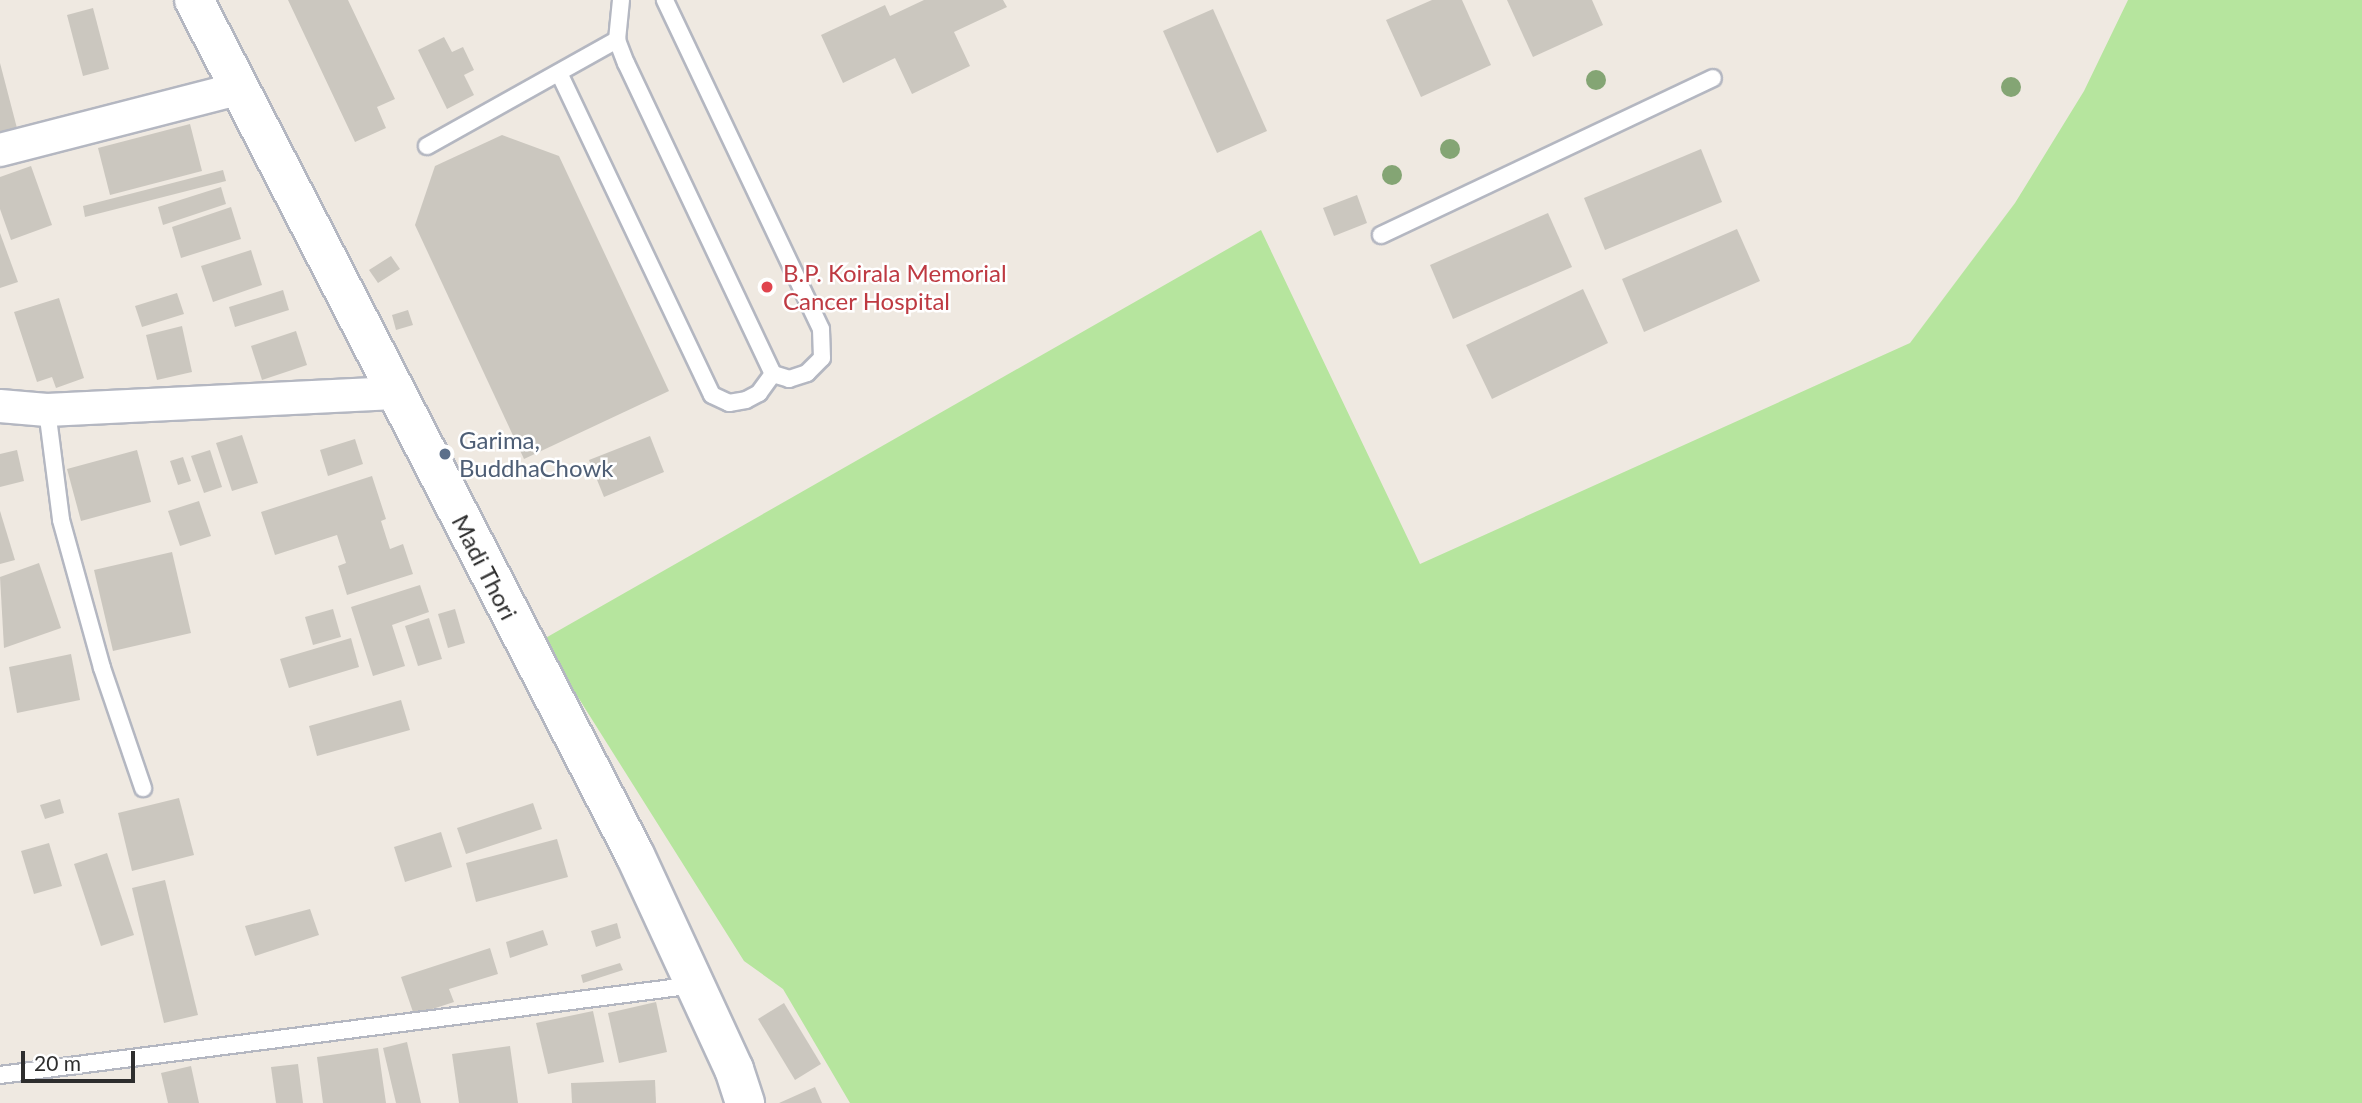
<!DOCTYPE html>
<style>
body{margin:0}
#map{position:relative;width:2362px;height:1103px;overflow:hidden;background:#efe9e1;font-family:Lato,sans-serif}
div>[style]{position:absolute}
.green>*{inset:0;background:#b6e59e}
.building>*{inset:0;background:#cbc7bf}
.roads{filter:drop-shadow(2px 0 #b4b7c1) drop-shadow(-2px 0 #b4b7c1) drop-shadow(0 2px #b4b7c1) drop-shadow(0 -2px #b4b7c1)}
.lane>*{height:16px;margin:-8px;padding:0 8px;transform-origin:8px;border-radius:8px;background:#fff}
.street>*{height:32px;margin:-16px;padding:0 16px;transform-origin:16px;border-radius:16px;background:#fff}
.secondary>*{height:38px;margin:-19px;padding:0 19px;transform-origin:19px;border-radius:19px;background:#fff}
.trees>*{width:20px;height:20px;margin:-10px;border-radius:50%;background:#84a574}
.dots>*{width:19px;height:19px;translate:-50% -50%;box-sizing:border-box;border:4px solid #fff;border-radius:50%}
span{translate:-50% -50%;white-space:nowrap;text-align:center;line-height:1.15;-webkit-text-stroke:5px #fff;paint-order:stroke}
.health-label{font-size:24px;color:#be3a42}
.left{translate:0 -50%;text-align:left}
.service-label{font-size:24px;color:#4e5e75}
.street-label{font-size:24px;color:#2e2e2e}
.scale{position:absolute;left:21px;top:1051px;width:114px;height:32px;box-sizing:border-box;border:4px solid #2e2e2e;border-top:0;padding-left:9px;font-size:21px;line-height:24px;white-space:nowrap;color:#2e2e2e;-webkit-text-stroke:5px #fff;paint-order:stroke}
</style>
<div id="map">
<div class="green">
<div style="clip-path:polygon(2128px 0,2362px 0,2362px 1103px,850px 1103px,783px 989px,744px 961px,542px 640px,1261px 230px,1420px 564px,1910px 343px,2015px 203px,2084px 91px)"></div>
</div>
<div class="building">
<div style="clip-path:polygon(288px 0,348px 0,395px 99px,377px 107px,386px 128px,355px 142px)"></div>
<div style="clip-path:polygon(924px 0,1003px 0,1007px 7px,954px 32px,970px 66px,912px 94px,895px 58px,843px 83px,821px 35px,885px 5px,890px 16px)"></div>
<div style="clip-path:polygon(1432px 0,1462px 0,1491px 65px,1421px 97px,1386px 20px)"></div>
<div style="clip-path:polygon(1507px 0,1592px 0,1603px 25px,1533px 57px)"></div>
<div style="clip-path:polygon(93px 8px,109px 69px,83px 76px,67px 15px)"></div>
<div style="clip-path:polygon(1213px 9px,1267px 131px,1217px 153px,1163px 31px)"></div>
<div style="clip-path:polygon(444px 37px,452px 52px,463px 47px,474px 70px,464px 75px,474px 95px,447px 109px,418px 50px)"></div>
<div style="clip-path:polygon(0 63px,18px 132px,0 137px)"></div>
<div style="clip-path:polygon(190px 124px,202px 171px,110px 195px,98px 148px)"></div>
<div style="clip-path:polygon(502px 135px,559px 156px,669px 391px,524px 459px,415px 225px,435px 166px)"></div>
<div style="clip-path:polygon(1701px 149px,1722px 202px,1605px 250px,1584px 198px)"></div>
<div style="clip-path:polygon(31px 166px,52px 225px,11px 240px,0 209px,0 177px)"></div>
<div style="clip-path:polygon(223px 170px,226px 181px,85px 217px,83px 206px)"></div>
<div style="clip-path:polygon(221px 187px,226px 204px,163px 225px,158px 207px)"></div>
<div style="clip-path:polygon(1357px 195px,1367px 223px,1334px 236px,1323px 208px)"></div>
<div style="clip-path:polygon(231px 207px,241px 239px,181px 258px,172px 227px)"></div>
<div style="clip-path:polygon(1548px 213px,1572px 267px,1453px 319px,1430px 265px)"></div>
<div style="clip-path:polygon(1737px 229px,1760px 281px,1644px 332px,1622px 279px)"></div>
<div style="clip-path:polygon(0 233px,18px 282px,0 288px)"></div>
<div style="clip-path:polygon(251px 250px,262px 285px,213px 302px,201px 266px)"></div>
<div style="clip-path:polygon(391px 256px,400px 269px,378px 283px,369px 270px)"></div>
<div style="clip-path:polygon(1583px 289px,1608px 343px,1492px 399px,1466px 345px)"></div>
<div style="clip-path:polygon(283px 290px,289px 310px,235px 327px,229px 307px)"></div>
<div style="clip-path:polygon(177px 293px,184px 314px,142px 327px,135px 306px)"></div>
<div style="clip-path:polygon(59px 298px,84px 378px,56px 388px,52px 377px,37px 382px,14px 312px)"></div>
<div style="clip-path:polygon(408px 310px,413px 325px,396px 330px,392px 315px)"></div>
<div style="clip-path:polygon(182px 326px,192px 372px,157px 380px,146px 335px)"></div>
<div style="clip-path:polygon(296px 331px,307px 365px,262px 380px,251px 346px)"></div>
<div style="clip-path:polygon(242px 435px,258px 483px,232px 491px,216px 443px)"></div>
<div style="clip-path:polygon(650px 436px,664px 472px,604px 497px,589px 460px)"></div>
<div style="clip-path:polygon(355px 439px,363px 464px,328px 476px,320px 450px)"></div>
<div style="clip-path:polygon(17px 450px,24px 481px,0 487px,0 454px)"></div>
<div style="clip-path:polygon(137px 450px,151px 502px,81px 521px,67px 469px)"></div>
<div style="clip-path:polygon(210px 450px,222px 487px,204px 493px,191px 456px)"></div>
<div style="clip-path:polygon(183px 457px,191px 481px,178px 485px,170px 461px)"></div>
<div style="clip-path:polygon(372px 476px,386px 519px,381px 521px,390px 549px,403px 544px,413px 574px,347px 595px,338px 566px,346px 563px,337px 535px,275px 555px,261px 512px)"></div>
<div style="clip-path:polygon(199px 501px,211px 536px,180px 546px,168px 511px)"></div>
<div style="clip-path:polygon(0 511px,15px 560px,0 564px)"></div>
<div style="clip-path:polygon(172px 552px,191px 633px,113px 651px,94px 570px)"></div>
<div style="clip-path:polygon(39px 563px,61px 628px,4px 648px,0 577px)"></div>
<div style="clip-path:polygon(420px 585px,429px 612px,392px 625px,405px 666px,373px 676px,351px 607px)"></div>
<div style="clip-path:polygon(333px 609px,341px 637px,313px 645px,305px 617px)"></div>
<div style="clip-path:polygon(455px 609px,465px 643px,448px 648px,438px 614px)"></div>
<div style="clip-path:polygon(429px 618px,442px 659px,418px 666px,405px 626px)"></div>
<div style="clip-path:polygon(351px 638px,359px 667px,289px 688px,280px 659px)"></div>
<div style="clip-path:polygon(71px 654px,80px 700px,17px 713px,9px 667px)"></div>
<div style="clip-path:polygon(401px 700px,410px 730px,317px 756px,309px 726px)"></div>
<div style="clip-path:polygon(179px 798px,194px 855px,132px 871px,118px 813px)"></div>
<div style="clip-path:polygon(60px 799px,64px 813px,45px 819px,40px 805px)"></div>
<div style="clip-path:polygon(533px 803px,542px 829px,466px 854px,457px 828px)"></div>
<div style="clip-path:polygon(441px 832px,452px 867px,405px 882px,394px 847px)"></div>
<div style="clip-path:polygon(557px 839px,568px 877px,476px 902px,466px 863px)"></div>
<div style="clip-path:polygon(49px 843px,62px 886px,34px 894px,21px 851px)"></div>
<div style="clip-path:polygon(107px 853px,134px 935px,101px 946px,74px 864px)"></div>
<div style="clip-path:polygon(165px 880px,198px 1015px,164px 1023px,132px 888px)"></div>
<div style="clip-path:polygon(310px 909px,319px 935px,255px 956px,245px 926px)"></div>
<div style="clip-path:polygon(617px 923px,621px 938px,596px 947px,591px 931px)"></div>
<div style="clip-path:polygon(543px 930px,548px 945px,510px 958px,506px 942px)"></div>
<div style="clip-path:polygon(490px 948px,498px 974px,449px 989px,454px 1002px,414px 1015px,401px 977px)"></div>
<div style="clip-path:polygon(620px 963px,623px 970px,583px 983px,581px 975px)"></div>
<div style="clip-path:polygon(656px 1002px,667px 1052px,619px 1063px,608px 1013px)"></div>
<div style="clip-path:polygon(784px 1003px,821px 1064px,795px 1080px,758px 1019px)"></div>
<div style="clip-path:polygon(593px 1011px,604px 1062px,548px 1074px,536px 1023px)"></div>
<div style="clip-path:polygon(407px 1042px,421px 1103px,396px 1103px,383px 1048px)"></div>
<div style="clip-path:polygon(510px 1046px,518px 1103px,459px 1103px,452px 1054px)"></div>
<div style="clip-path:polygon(378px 1048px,386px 1103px,323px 1103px,317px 1057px)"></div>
<div style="clip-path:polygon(298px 1064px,303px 1103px,276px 1103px,271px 1067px)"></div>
<div style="clip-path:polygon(191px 1066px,199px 1103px,168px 1103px,161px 1073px)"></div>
<div style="clip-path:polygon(655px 1080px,656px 1103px,572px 1103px,571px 1083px)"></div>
<div style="clip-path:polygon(815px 1087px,822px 1103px,779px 1103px)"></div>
</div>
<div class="roads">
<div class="lane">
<div style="left:621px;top:0;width:40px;rotate:95.7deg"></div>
<div style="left:617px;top:40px;width:25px;rotate:69deg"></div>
<div style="left:626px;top:63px;width:344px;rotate:64.7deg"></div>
<div style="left:773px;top:374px;width:17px;rotate:17deg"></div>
<div style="left:789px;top:379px;width:19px;rotate:-18deg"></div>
<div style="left:807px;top:373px;width:21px;rotate:-45deg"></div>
<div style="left:822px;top:358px;width:29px;rotate:-92deg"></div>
<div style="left:821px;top:329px;width:364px;rotate:-115.4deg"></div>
<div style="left:560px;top:75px;width:354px;rotate:64.6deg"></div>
<div style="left:712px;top:395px;width:19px;rotate:25deg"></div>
<div style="left:729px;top:403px;width:17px;rotate:-10deg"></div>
<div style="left:746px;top:400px;width:15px;rotate:-28deg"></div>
<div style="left:759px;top:393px;width:24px;rotate:-54deg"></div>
<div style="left:427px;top:146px;width:218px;rotate:-29.2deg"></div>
<div style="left:1381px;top:235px;width:367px;rotate:-25.3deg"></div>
<div style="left:47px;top:410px;width:111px;rotate:82.7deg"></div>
<div style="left:61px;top:520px;width:154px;rotate:74.5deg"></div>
<div style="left:102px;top:668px;width:127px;rotate:71.1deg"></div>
<div style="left:0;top:1075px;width:701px;rotate:-7.38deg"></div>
</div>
<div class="street">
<div style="left:0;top:150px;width:246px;rotate:-14.4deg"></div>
<div style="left:0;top:406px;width:47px;rotate:4.9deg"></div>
<div style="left:47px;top:410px;width:348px;rotate:-2.8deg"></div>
</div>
<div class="secondary">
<div style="left:194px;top:0;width:962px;rotate:62.72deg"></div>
<div style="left:635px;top:855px;width:236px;rotate:65.2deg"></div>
<div style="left:734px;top:1069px;width:36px;rotate:72deg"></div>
</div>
</div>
<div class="trees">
<div style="left:1596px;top:80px"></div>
<div style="left:2011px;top:87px"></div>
<div style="left:1450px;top:149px"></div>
<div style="left:1392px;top:175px"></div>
</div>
<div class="dots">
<div style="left:767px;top:287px;background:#e0444e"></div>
<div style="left:445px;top:454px;background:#5c6f8a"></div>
</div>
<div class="health-label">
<span class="left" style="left:783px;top:287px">B.P. Koirala Memorial<br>Cancer Hospital</span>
</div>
<div class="service-label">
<span class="left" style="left:459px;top:454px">Garima,<br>BuddhaChowk</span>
</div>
<div class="street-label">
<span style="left:485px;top:567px;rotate:63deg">Madi Thori</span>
</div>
<div class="scale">20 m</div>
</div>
